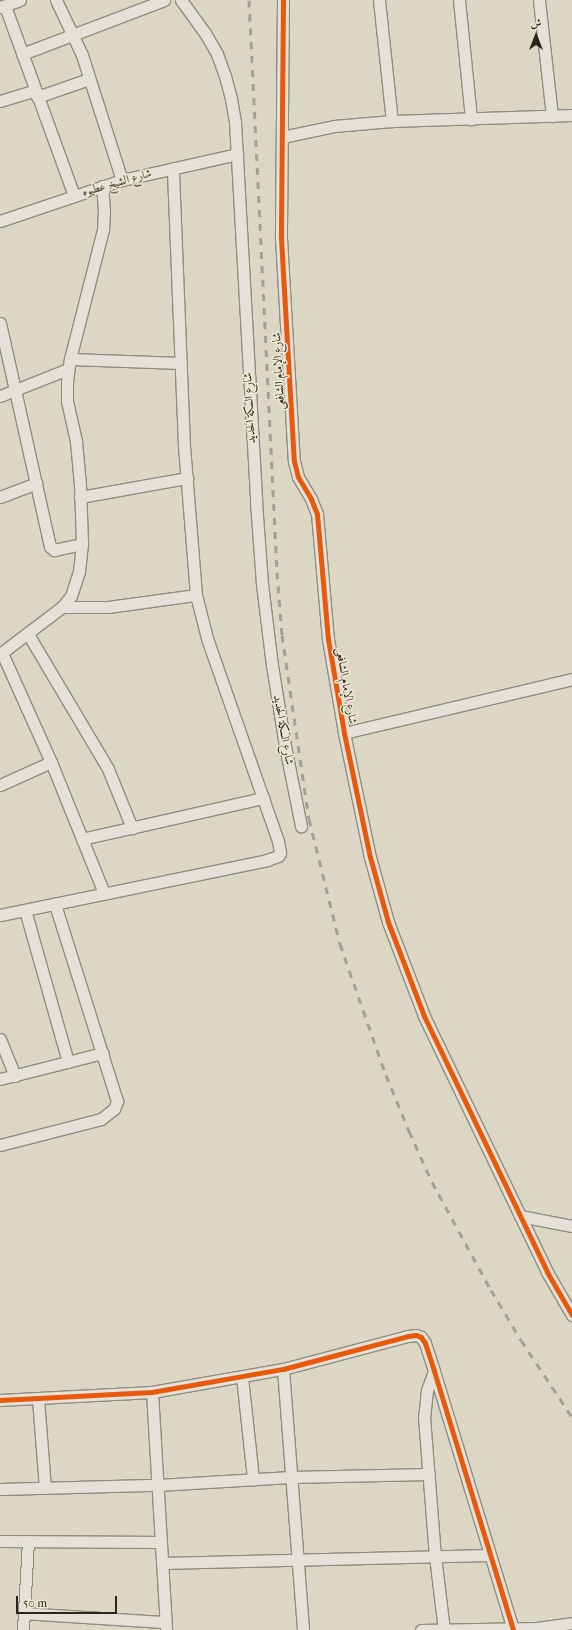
<!DOCTYPE html>
<meta charset="utf-8">
<style>
body{margin:0}
#map{position:relative;width:572px;height:1630px;overflow:hidden;background:#dcd6c4;font-family:"IM FELL French Canon",Amiri,serif}
div>[style]{position:absolute}
.roads{filter:drop-shadow(1px 0 #908c80) drop-shadow(-1px 0 #908c80) drop-shadow(0 1px #908c80) drop-shadow(0 -1px #908c80)}
.street>*{height:11px;margin:-5.5px;padding:0 5.5px;transform-origin:5.5px;border-radius:5.5px;background:#e4e1d8}
.rail>*{height:3px;margin-top:-1.5px;transform-origin:0;background:repeating-linear-gradient(90deg,#a3a098 0 7px,transparent 0 14px)}
.cycleway>*{height:5px;margin:-2.5px;padding:0 2.5px;transform-origin:2.5px;border-radius:2.5px;background:#e8590c}
span{translate:-50% -50%;white-space:nowrap;text-align:center;line-height:1.15;-webkit-text-stroke:3px #efe8d2;paint-order:stroke}
.street-label{font-size:12px;color:#2c2319}
.north{position:absolute;left:516px;top:16px;width:40px;height:40px;-webkit-text-stroke:3px #efe8d2;paint-order:stroke;rotate:0deg;font-size:11px;font-weight:700;line-height:16px;text-align:center;color:#2c2319}
.north::after{content:'';display:block;margin:auto;width:14px;height:18px;background:#2c2319;clip-path:polygon(50% 0,100% 100%,50% 72%,0 100%)}
.scale{position:absolute;left:16px;top:1596px;width:101px;height:18px;box-sizing:border-box;border:2px solid #2c2319;border-top:0;padding-left:5px;font-size:12px;line-height:14px;white-space:nowrap;color:#2c2319;-webkit-text-stroke:3px #efe8d2;paint-order:stroke}
</style>
<div id="map">
<div class="roads">
<div class="street">
<div style="left:56px;top:0;width:61px;rotate:64.7deg"></div>
<div style="left:82px;top:55px;width:131px;rotate:72.3deg"></div>
<div style="left:181px;top:0;width:41px;rotate:54deg"></div>
<div style="left:205px;top:33px;width:24px;rotate:60deg"></div>
<div style="left:217px;top:54px;width:23px;rotate:70deg"></div>
<div style="left:225px;top:76px;width:24px;rotate:75deg"></div>
<div style="left:231px;top:99px;width:23px;rotate:80deg"></div>
<div style="left:235px;top:122px;width:381px;rotate:86.8deg"></div>
<div style="left:256px;top:502px;width:82px;rotate:85.8deg"></div>
<div style="left:262px;top:584px;width:82px;rotate:83deg"></div>
<div style="left:272px;top:665px;width:82px;rotate:80.9deg"></div>
<div style="left:285px;top:746px;width:82px;rotate:78.7deg"></div>
<div style="left:283px;top:0;width:238px;rotate:90.5deg"></div>
<div style="left:281px;top:238px;width:223px;rotate:86.7deg"></div>
<div style="left:294px;top:461px;width:16px;rotate:76deg"></div>
<div style="left:298px;top:477px;width:26px;rotate:59deg"></div>
<div style="left:311px;top:499px;width:16px;rotate:68deg"></div>
<div style="left:317px;top:514px;width:125px;rotate:85deg"></div>
<div style="left:328px;top:639px;width:95px;rotate:80.3deg"></div>
<div style="left:344px;top:733px;width:127px;rotate:78.2deg"></div>
<div style="left:370px;top:857px;width:67px;rotate:74.5deg"></div>
<div style="left:388px;top:922px;width:101px;rotate:69deg"></div>
<div style="left:424px;top:1016px;width:284px;rotate:64.3deg"></div>
<div style="left:547px;top:1272px;width:50px;rotate:59.8deg"></div>
<div style="left:379px;top:0;width:122px;rotate:83.9deg"></div>
<div style="left:459px;top:0;width:120px;rotate:84.2deg"></div>
<div style="left:539px;top:0;width:117px;rotate:83.6deg"></div>
<div style="left:5px;top:6px;width:202px;rotate:70deg"></div>
<div style="left:0;top:7px;width:21px;rotate:-19deg"></div>
<div style="left:22px;top:54px;width:152px;rotate:-20.8deg"></div>
<div style="left:37px;top:97px;width:55px;rotate:-19.1deg"></div>
<div style="left:0;top:101px;width:37px;rotate:-17deg"></div>
<div style="left:282px;top:137px;width:53px;rotate:-11.9deg"></div>
<div style="left:334px;top:126px;width:58px;rotate:-4.9deg"></div>
<div style="left:392px;top:121px;width:180px;rotate:-1.9deg"></div>
<div style="left:0;top:221px;width:129px;rotate:-18.6deg"></div>
<div style="left:122px;top:180px;width:118px;rotate:-12.7deg"></div>
<div style="left:0;top:323px;width:229px;rotate:77.4deg"></div>
<div style="left:50px;top:546px;width:6px;rotate:45deg"></div>
<div style="left:54px;top:550px;width:29px;rotate:-12deg"></div>
<div style="left:70px;top:359px;width:111px;rotate:2.1deg"></div>
<div style="left:0;top:396px;width:73px;rotate:-21.7deg"></div>
<div style="left:0;top:497px;width:39px;rotate:-21deg"></div>
<div style="left:80px;top:497px;width:109px;rotate:-10.1deg"></div>
<div style="left:62px;top:607px;width:46px"></div>
<div style="left:108px;top:607px;width:89px;rotate:-7.8deg"></div>
<div style="left:28px;top:634px;width:157px;rotate:59.3deg"></div>
<div style="left:108px;top:769px;width:64px;rotate:67.9deg"></div>
<div style="left:2px;top:653px;width:120px;rotate:65.8deg"></div>
<div style="left:51px;top:762px;width:141px;rotate:68deg"></div>
<div style="left:0;top:654px;width:78px;rotate:-37.2deg"></div>
<div style="left:62px;top:607px;width:14px;rotate:-51deg"></div>
<div style="left:71px;top:596px;width:25px;rotate:-72deg"></div>
<div style="left:79px;top:572px;width:28px;rotate:-84deg"></div>
<div style="left:82px;top:544px;width:59px;rotate:-91.9deg"></div>
<div style="left:80px;top:485px;width:44px;rotate:-95.2deg"></div>
<div style="left:76px;top:441px;width:41px;rotate:-102.7deg"></div>
<div style="left:67px;top:401px;width:19px;rotate:-90deg"></div>
<div style="left:67px;top:382px;width:23px;rotate:-83deg"></div>
<div style="left:70px;top:359px;width:133px;rotate:-75.7deg"></div>
<div style="left:103px;top:230px;width:18px;rotate:-87deg"></div>
<div style="left:104px;top:212px;width:26px;rotate:-94deg"></div>
<div style="left:344px;top:733px;width:234px;rotate:-13.3deg"></div>
<div style="left:0;top:785px;width:56px;rotate:-24.3deg"></div>
<div style="left:82px;top:839px;width:186px;rotate:-12.8deg"></div>
<div style="left:25px;top:910px;width:158px;rotate:74.2deg"></div>
<div style="left:0;top:915px;width:273px;rotate:-11.6deg"></div>
<div style="left:267px;top:860px;width:12px;rotate:-20deg"></div>
<div style="left:278px;top:856px;width:4px;rotate:-56deg"></div>
<div style="left:280px;top:853px;width:12px;rotate:-99deg"></div>
<div style="left:278px;top:841px;width:215px;rotate:-109.3deg"></div>
<div style="left:207px;top:638px;width:44px;rotate:-104.3deg"></div>
<div style="left:196px;top:595px;width:149px;rotate:-94.6deg"></div>
<div style="left:184px;top:446px;width:278px;rotate:-92.3deg"></div>
<div style="left:0;top:1039px;width:40px;rotate:68deg"></div>
<div style="left:0;top:1079px;width:106px;rotate:-14.2deg"></div>
<div style="left:0;top:1145px;width:104px;rotate:-14.4deg"></div>
<div style="left:101px;top:1119px;width:16px;rotate:-38deg"></div>
<div style="left:114px;top:1109px;width:9px;rotate:-69deg"></div>
<div style="left:117px;top:1101px;width:207px;rotate:-107.5deg"></div>
<div style="left:520px;top:1216px;width:53px;rotate:10.9deg"></div>
<div style="left:283px;top:1369px;width:262px;rotate:85.6deg"></div>
<div style="left:434px;top:1371px;width:20px;rotate:110deg"></div>
<div style="left:427px;top:1390px;width:27px;rotate:96deg"></div>
<div style="left:424px;top:1417px;width:139px;rotate:85.5deg"></div>
<div style="left:435px;top:1556px;width:75px;rotate:83.1deg"></div>
<div style="left:242px;top:1377px;width:103px;rotate:83.8deg"></div>
<div style="left:152px;top:1392px;width:238px;rotate:86.6deg"></div>
<div style="left:38px;top:1399px;width:89px;rotate:85.5deg"></div>
<div style="left:0;top:1400px;width:152px;rotate:-3deg"></div>
<div style="left:152px;top:1392px;width:133px;rotate:-10deg"></div>
<div style="left:283px;top:1369px;width:129px;rotate:-14.8deg"></div>
<div style="left:408px;top:1336px;width:8px;rotate:-7deg"></div>
<div style="left:416px;top:1335px;width:5px;rotate:22deg"></div>
<div style="left:421px;top:1337px;width:7px;rotate:56deg"></div>
<div style="left:425px;top:1343px;width:29px;rotate:72deg"></div>
<div style="left:434px;top:1371px;width:271px;rotate:73deg"></div>
<div style="left:0;top:1489px;width:158px;rotate:-1.5deg"></div>
<div style="left:158px;top:1485px;width:133px;rotate:-3.4deg"></div>
<div style="left:291px;top:1477px;width:138px;rotate:-1.2deg"></div>
<div style="left:0;top:1541px;width:161px;rotate:0.4deg"></div>
<div style="left:162px;top:1563px;width:328px;rotate:-1.4deg"></div>
<div style="left:24px;top:1613px;width:141px;rotate:3.7deg"></div>
<div style="left:23px;top:1630px;width:89px;rotate:-86.8deg"></div>
<div style="left:421px;top:1630px;width:116px;rotate:-1deg"></div>
<div style="left:537px;top:1628px;width:35px;rotate:-8deg"></div>
</div>
</div>
<div class="rail">
<div style="left:249px;top:0;width:573px;rotate:87.2deg"></div>
<div style="left:277px;top:572px;width:63px;rotate:85.5deg"></div>
<div style="left:282px;top:635px;width:186px;rotate:81.7deg"></div>
<div style="left:309px;top:819px;width:129px;rotate:76.1deg"></div>
<div style="left:340px;top:944px;width:139px;rotate:70.7deg"></div>
<div style="left:386px;top:1075px;width:61px;rotate:67.7deg"></div>
<div style="left:409px;top:1131px;width:56px;rotate:65.7deg"></div>
<div style="left:432px;top:1182px;width:123px;rotate:61.4deg"></div>
<div style="left:491px;top:1290px;width:58px;rotate:59deg"></div>
<div style="left:521px;top:1340px;width:92px;rotate:56.5deg"></div>
</div>
<div class="cycleway">
<div style="left:283px;top:0;width:238px;rotate:90.5deg"></div>
<div style="left:281px;top:238px;width:223px;rotate:86.7deg"></div>
<div style="left:294px;top:461px;width:16px;rotate:76deg"></div>
<div style="left:298px;top:477px;width:26px;rotate:59deg"></div>
<div style="left:311px;top:499px;width:16px;rotate:68deg"></div>
<div style="left:317px;top:514px;width:125px;rotate:85deg"></div>
<div style="left:328px;top:639px;width:95px;rotate:80.3deg"></div>
<div style="left:344px;top:733px;width:127px;rotate:78.2deg"></div>
<div style="left:370px;top:857px;width:67px;rotate:74.5deg"></div>
<div style="left:388px;top:922px;width:101px;rotate:69deg"></div>
<div style="left:424px;top:1016px;width:284px;rotate:64.3deg"></div>
<div style="left:547px;top:1272px;width:50px;rotate:59.8deg"></div>
<div style="left:0;top:1400px;width:152px;rotate:-3deg"></div>
<div style="left:152px;top:1392px;width:133px;rotate:-10deg"></div>
<div style="left:283px;top:1369px;width:129px;rotate:-14.8deg"></div>
<div style="left:408px;top:1336px;width:8px;rotate:-7deg"></div>
<div style="left:416px;top:1335px;width:5px;rotate:22deg"></div>
<div style="left:421px;top:1337px;width:7px;rotate:56deg"></div>
<div style="left:425px;top:1343px;width:29px;rotate:72deg"></div>
<div style="left:434px;top:1371px;width:271px;rotate:73deg"></div>
</div>
<div class="street-label">
<span style="left:117px;top:183px;rotate:-16deg">شارع الشيخ عطيوه</span>
<span style="left:279px;top:371px;rotate:-93deg">شارع الإمام الشافعى</span>
<span style="left:250px;top:408px;rotate:-93deg">شارع السكة الحديد</span>
<span style="left:346px;top:686px;rotate:80deg">شارع الإمام الشافعى</span>
<span style="left:283px;top:730px;rotate:80deg">شارع السكة الحديد</span>
</div>
<div class="north">ش</div>
<div class="scale">50 m</div>
</div>
